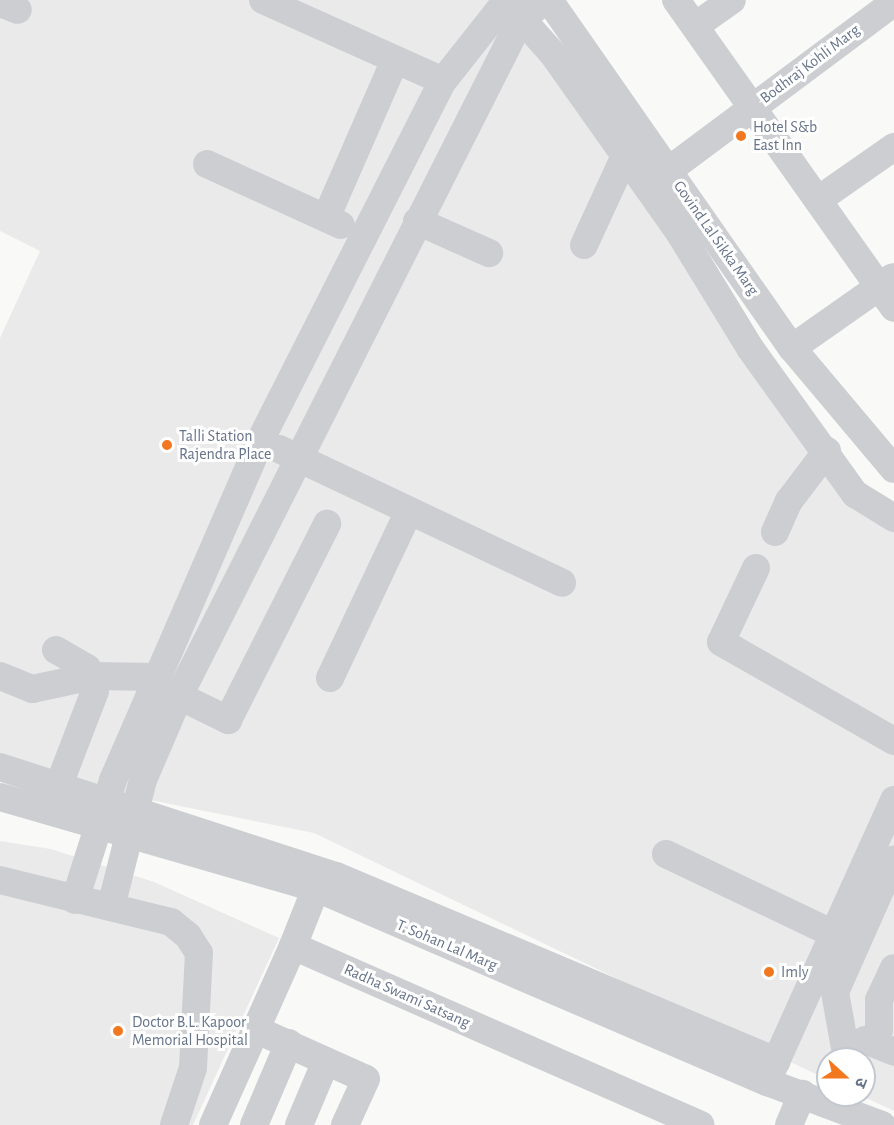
<!DOCTYPE html>
<meta charset="utf-8">
<style>
body{margin:0}
#map{position:relative;width:894px;height:1125px;overflow:hidden;background:#f9f9f7;font-family:"Alegreya Sans","Noto Sans Devanagari",sans-serif}
div>[style]{position:absolute}
.built>*{inset:0;background:#eaeaea}
.minor>*{height:28px;margin:-14px;padding:0 14px;transform-origin:14px;border-radius:14px;background:#ccced2}
.dots>*{width:16px;height:16px;translate:-50% -50%;box-sizing:border-box;border:3px solid #fff;border-radius:50%}
span{translate:-50% -50%;white-space:nowrap;text-align:center;line-height:1.15;-webkit-text-stroke:6px #fff;paint-order:stroke}
.street-label{font-size:16px;color:#66738a}
.poi-label{font-size:16px;color:#66738a}
.left{translate:0 -50%;text-align:left}
.north{position:absolute;left:816px;top:1047px;width:60px;height:60px;box-sizing:border-box;background:#fff;border:2px solid #c2c7d0;border-radius:50%;rotate:111deg;font-size:16px;font-weight:700;line-height:24px;text-align:center;color:#66738a}
.north::after{content:'';display:block;margin:auto;width:21px;height:27px;background:#f2771e;clip-path:polygon(50% 0,100% 100%,50% 72%,0 100%)}
</style>
<div id="map">
<div class="built">
<div style="clip-path:polygon(0 0,511px 0,859px 502px,894px 517px,894px 1111px,860px 1095px,864px 1059px,828px 1059px,828px 1080px,314px 833px,0 770px,0 338px,40px 251px,0 231px)"></div>
<div style="clip-path:polygon(0 841px,51px 849px,154px 882px,279px 938px,193px 1125px,0 1125px)"></div>
</div>
<div class="minor">
<div style="left:263px;top:0;width:197px;rotate:24.2deg"></div>
<div style="left:549px;top:0;width:424px;rotate:55.1deg"></div>
<div style="left:792px;top:348px;width:158px;rotate:49.9deg"></div>
<div style="left:676px;top:0;width:377px;rotate:54.7deg"></div>
<div style="left:0;top:3px;width:19px;rotate:21deg"></div>
<div style="left:511px;top:7px;width:63px;rotate:48.2deg"></div>
<div style="left:553px;top:54px;width:218px;rotate:54.7deg"></div>
<div style="left:679px;top:232px;width:136px;rotate:58.5deg"></div>
<div style="left:750px;top:348px;width:180px;rotate:54.3deg"></div>
<div style="left:855px;top:494px;width:46px;rotate:31.6deg"></div>
<div style="left:695px;top:26px;width:45px;rotate:-35.1deg"></div>
<div style="left:207px;top:164px;width:147px;rotate:24.5deg"></div>
<div style="left:669px;top:170px;width:281px;rotate:-36.7deg"></div>
<div style="left:818px;top:200px;width:93px;rotate:-34.9deg"></div>
<div style="left:326px;top:218px;width:172px;rotate:-66.4deg"></div>
<div style="left:417px;top:221px;width:79px;rotate:24deg"></div>
<div style="left:584px;top:245px;width:98px;rotate:-65.3deg"></div>
<div style="left:792px;top:348px;width:123px;rotate:-35.1deg"></div>
<div style="left:279px;top:449px;width:313px;rotate:25.3deg"></div>
<div style="left:775px;top:532px;width:34px;rotate:-66deg"></div>
<div style="left:789px;top:501px;width:63px;rotate:-52.8deg"></div>
<div style="left:756px;top:568px;width:82px;rotate:115.3deg"></div>
<div style="left:721px;top:642px;width:199px;rotate:29.8deg"></div>
<div style="left:56px;top:650px;width:36px;rotate:30deg"></div>
<div style="left:87px;top:668px;width:24px;rotate:71deg"></div>
<div style="left:95px;top:691px;width:101px;rotate:111deg"></div>
<div style="left:0;top:676px;width:35px;rotate:22deg"></div>
<div style="left:32px;top:689px;width:62px;rotate:-12deg"></div>
<div style="left:93px;top:676px;width:65px;rotate:0.9deg"></div>
<div style="left:330px;top:678px;width:183px;rotate:-64.7deg"></div>
<div style="left:179px;top:696px;width:55px;rotate:26.1deg"></div>
<div style="left:228px;top:720px;width:220px;rotate:-63.2deg"></div>
<div style="left:0;top:767px;width:353px;rotate:18deg"></div>
<div style="left:336px;top:876px;width:478px;rotate:22.8deg"></div>
<div style="left:0;top:797px;width:329px;rotate:16.1deg"></div>
<div style="left:316px;top:888px;width:491px;rotate:23.3deg"></div>
<div style="left:767px;top:1082px;width:123px;rotate:20.5deg"></div>
<div style="left:666px;top:854px;width:186px;rotate:25.5deg"></div>
<div style="left:0;top:880px;width:176px;rotate:13.8deg"></div>
<div style="left:171px;top:922px;width:22px;rotate:39deg"></div>
<div style="left:188px;top:936px;width:20px;rotate:57deg"></div>
<div style="left:199px;top:953px;width:115px;rotate:93deg"></div>
<div style="left:193px;top:1068px;width:60px;rotate:108.4deg"></div>
<div style="left:75px;top:900px;width:126px;rotate:-72.4deg"></div>
<div style="left:113px;top:780px;width:372px;rotate:-66.5deg"></div>
<div style="left:261px;top:439px;width:402px;rotate:-63.1deg"></div>
<div style="left:443px;top:81px;width:103px;rotate:-51.7deg"></div>
<div style="left:111px;top:907px;width:131px;rotate:-75.9deg"></div>
<div style="left:143px;top:780px;width:91px;rotate:-66.8deg"></div>
<div style="left:179px;top:696px;width:756px;rotate:-63.2deg"></div>
<div style="left:520px;top:21px;width:33px;rotate:-40deg"></div>
<div style="left:293px;top:946px;width:62px;rotate:-68.4deg"></div>
<div style="left:879px;top:1030px;width:30px;rotate:-90deg"></div>
<div style="left:879px;top:1000px;width:35px;rotate:-65deg"></div>
<div style="left:268px;top:1035px;width:107px;rotate:24.2deg"></div>
<div style="left:366px;top:1079px;width:51px;rotate:114.5deg"></div>
<div style="left:865px;top:1040px;width:31px;rotate:22deg"></div>
<div style="left:847px;top:1059px;width:68px;rotate:-100.2deg"></div>
<div style="left:835px;top:992px;width:145px;rotate:-66.1deg"></div>
<div style="left:769px;top:1077px;width:304px;rotate:-65.7deg"></div>
<div style="left:213px;top:1125px;width:196px;rotate:-65.9deg"></div>
<div style="left:293px;top:946px;width:445px;rotate:23.7deg"></div>
<div style="left:254px;top:1125px;width:89px;rotate:-66.9deg"></div>
<div style="left:299px;top:1125px;width:69px;rotate:-67.1deg"></div>
<div style="left:789px;top:1125px;width:34px;rotate:-67deg"></div>
</div>
<div class="dots">
<div style="left:741px;top:136px;background:#f2771e"></div>
<div style="left:167px;top:445px;background:#f2771e"></div>
<div style="left:769px;top:972px;background:#f2771e"></div>
<div style="left:118px;top:1031px;background:#f2771e"></div>
</div>
<div class="street-label">
<span style="left:810px;top:64px;rotate:-37deg">Bodhraj Kohli Marg</span>
<span style="left:716px;top:238px;rotate:55deg">Govind Lal Sikka Marg</span>
<span style="left:447px;top:945px;rotate:23deg">T. Sohan Lal Marg</span>
<span style="left:407px;top:996px;rotate:24deg">Radha Swami Satsang</span>
</div>
<div class="poi-label">
<span class="left" style="left:753px;top:136px">Hotel S&amp;b<br>East Inn</span>
<span class="left" style="left:179px;top:445px">Talli Station<br>Rajendra Place</span>
<span class="left" style="left:781px;top:972px">Imly</span>
<span class="left" style="left:132px;top:1031px">Doctor B.L. Kapoor<br>Memorial Hospital</span>
</div>
<div class="north">उ</div>
</div>
